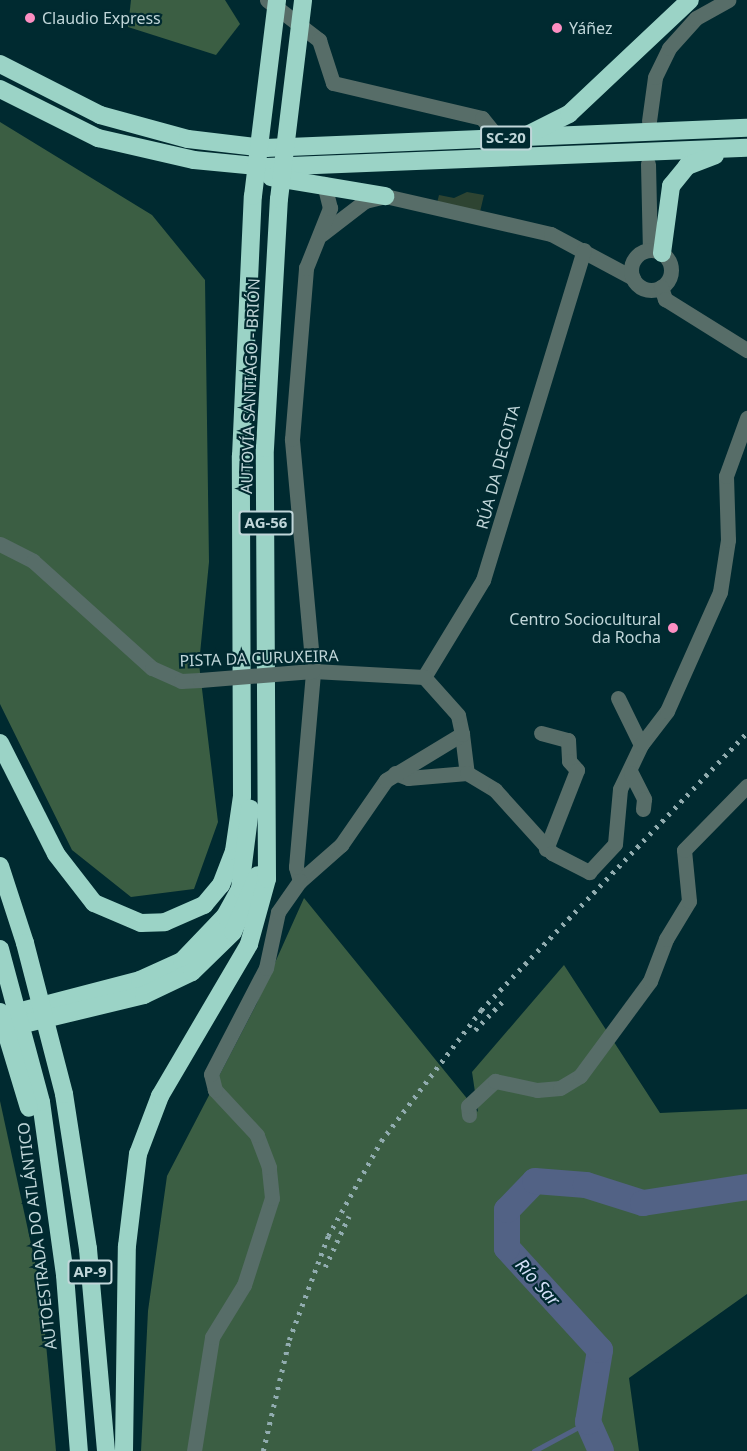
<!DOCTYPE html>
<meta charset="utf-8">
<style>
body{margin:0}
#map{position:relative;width:747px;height:1451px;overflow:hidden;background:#002a30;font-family:"Noto Sans",sans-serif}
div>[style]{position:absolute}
.green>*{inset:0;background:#2e4432}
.forest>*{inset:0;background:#3b5e43}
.stream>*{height:4.5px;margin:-2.25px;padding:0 2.25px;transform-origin:2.25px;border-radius:2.25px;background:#526285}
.river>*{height:26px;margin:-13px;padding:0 13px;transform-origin:13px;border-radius:13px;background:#526285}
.minor>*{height:15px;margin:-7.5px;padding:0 7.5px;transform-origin:7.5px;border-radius:7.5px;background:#576d68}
.minor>.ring{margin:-7.5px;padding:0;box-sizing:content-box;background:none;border:15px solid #576d68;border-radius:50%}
.highway>*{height:18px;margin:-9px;padding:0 9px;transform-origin:9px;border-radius:9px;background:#9bd3c6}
.rail>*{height:4.5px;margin-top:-2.25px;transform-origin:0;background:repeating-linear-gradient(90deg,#91acaf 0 3px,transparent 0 9px)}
.minor-bridge>*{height:15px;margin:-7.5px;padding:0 7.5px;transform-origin:7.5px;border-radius:7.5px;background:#576d68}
.highway-bridge>*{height:18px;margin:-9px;padding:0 9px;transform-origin:9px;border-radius:9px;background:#9bd3c6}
.dots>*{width:16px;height:16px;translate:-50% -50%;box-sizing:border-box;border:3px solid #002a30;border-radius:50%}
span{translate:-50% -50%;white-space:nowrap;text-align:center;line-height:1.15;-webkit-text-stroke:4.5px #002a30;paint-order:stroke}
.shield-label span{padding:2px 4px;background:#002a30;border:2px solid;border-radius:4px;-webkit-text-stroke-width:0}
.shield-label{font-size:15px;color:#c0d6d9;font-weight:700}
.poi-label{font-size:16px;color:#c0d6d9}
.left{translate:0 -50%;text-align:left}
.right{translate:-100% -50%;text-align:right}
.street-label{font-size:16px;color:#c0d6d9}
.water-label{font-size:18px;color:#d3dff7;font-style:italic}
</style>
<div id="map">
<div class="green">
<div style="clip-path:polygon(467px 192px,484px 195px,480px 212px,437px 203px,439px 195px,454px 198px)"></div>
</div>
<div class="forest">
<div style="clip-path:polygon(131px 0,225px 0,240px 24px,216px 55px,128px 27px)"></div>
<div style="clip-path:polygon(0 122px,152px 215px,205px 280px,209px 562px,199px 664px,218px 822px,194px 889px,131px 897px,72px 850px,0 704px)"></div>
<div style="clip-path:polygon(304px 898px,478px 1112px,472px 1072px,564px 965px,660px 1113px,747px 1109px,747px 1294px,629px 1378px,639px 1451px,141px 1451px,148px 1311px,167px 1176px,256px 1005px)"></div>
<div style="clip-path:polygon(0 1101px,41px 1290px,56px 1451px,0 1451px)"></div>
</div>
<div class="stream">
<div style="left:534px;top:1451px;width:61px;rotate:-28.2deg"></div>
</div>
<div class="river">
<div style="left:601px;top:1451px;width:32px;rotate:-114deg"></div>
<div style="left:588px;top:1422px;width:73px;rotate:-80.5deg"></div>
<div style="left:600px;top:1350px;width:138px;rotate:-132.4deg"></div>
<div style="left:507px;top:1248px;width:38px;rotate:-90deg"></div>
<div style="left:507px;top:1210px;width:40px;rotate:-46deg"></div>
<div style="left:535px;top:1181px;width:51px;rotate:4.5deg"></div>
<div style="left:586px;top:1185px;width:60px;rotate:17.5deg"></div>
<div style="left:643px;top:1203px;width:105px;rotate:-8.7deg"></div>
</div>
<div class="minor">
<div style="left:267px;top:0;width:66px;rotate:37.6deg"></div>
<div style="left:319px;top:40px;width:45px;rotate:72deg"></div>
<div style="left:333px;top:83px;width:153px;rotate:13.2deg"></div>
<div style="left:482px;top:118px;width:27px;rotate:51deg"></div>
<div style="left:649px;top:121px;width:44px;rotate:-82.2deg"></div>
<div style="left:655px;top:77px;width:32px;rotate:-64deg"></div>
<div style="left:669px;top:48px;width:40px;rotate:-48deg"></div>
<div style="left:696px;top:18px;width:37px;rotate:-29deg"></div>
<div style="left:648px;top:164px;width:86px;rotate:88.7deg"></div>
<div style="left:322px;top:234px;width:54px;rotate:-37.5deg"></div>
<div style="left:365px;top:201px;width:21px;rotate:-14deg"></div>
<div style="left:385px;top:196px;width:170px;rotate:12.9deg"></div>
<div style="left:551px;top:234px;width:93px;rotate:28.2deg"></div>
<div class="ring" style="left:631px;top:250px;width:25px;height:25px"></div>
<div style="left:661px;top:287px;width:13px;rotate:72deg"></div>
<div style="left:665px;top:299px;width:97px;rotate:31.9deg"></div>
<div style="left:0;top:544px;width:37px;rotate:27deg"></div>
<div style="left:33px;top:561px;width:160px;rotate:42deg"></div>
<div style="left:152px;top:668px;width:32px;rotate:24deg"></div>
<div style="left:181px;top:681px;width:19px;rotate:-3deg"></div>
<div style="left:424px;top:677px;width:114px;rotate:-58.7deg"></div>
<div style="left:483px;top:580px;width:345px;rotate:-73deg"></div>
<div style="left:618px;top:698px;width:52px;rotate:63.9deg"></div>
<div style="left:541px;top:733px;width:28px;rotate:15deg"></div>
<div style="left:568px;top:740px;width:21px;rotate:87deg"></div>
<div style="left:569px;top:761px;width:12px;rotate:48deg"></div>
<div style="left:577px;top:770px;width:85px;rotate:111.4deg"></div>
<div style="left:462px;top:734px;width:39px;rotate:83deg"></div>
<div style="left:395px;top:773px;width:14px;rotate:21deg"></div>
<div style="left:408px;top:778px;width:59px;rotate:-4.8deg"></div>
<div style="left:467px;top:773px;width:33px;rotate:31deg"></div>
<div style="left:495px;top:790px;width:85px;rotate:47.9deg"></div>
<div style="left:552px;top:853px;width:42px;rotate:27.2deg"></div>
<div style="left:589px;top:872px;width:38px;rotate:-47deg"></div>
<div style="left:615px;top:844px;width:55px;rotate:-84.8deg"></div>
<div style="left:620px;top:789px;width:49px;rotate:-64.5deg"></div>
<div style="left:641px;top:745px;width:43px;rotate:-52.6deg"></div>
<div style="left:667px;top:711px;width:130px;rotate:-66deg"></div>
<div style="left:720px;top:592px;width:53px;rotate:-81.3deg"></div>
<div style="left:728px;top:540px;width:64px;rotate:-91.8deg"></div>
<div style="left:726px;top:476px;width:62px;rotate:-70.1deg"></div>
<div style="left:631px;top:773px;width:29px;rotate:63deg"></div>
<div style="left:644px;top:799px;width:10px;rotate:96deg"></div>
<div style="left:300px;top:881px;width:15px;rotate:-106deg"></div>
<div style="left:296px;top:867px;width:197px;rotate:-85deg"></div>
<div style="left:313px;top:671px;width:233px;rotate:-95.2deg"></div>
<div style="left:292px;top:439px;width:172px;rotate:-85.3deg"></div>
<div style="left:306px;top:268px;width:65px;rotate:-68.2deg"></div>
<div style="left:330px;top:208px;width:25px;rotate:-104deg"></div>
<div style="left:300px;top:881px;width:55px;rotate:-41.3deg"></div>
<div style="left:341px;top:845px;width:79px;rotate:-55.3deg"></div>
<div style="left:386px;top:780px;width:89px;rotate:-31.2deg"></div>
<div style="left:462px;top:734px;width:19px;rotate:-102deg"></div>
<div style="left:458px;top:715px;width:51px;rotate:-131.8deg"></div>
<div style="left:424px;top:677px;width:111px;rotate:-176.9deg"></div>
<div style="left:469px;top:1115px;width:9px;rotate:-96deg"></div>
<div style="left:468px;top:1106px;width:37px;rotate:-43deg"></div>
<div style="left:495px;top:1081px;width:43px;rotate:12.1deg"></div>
<div style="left:537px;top:1090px;width:23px;rotate:-5deg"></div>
<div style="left:560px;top:1088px;width:23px;rotate:-31deg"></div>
<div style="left:580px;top:1076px;width:118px;rotate:-53.6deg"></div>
<div style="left:650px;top:981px;width:45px;rotate:-69.1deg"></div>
<div style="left:666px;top:939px;width:44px;rotate:-58.8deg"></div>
<div style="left:689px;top:901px;width:51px;rotate:-95.6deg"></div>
<div style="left:684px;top:850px;width:90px;rotate:-45.5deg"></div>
<div style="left:194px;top:1451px;width:115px;rotate:-81deg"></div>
<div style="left:212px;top:1337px;width:61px;rotate:-58.4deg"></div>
<div style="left:244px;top:1285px;width:91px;rotate:-72.2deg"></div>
<div style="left:272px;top:1198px;width:31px;rotate:-96deg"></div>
<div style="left:269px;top:1167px;width:34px;rotate:-111deg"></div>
<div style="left:257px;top:1135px;width:62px;rotate:-133deg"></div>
<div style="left:215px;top:1090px;width:16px;rotate:-104deg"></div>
<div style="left:211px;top:1074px;width:119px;rotate:-62.6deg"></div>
<div style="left:266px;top:968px;width:57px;rotate:-77.9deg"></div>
<div style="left:278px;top:912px;width:38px;rotate:-55deg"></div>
</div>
<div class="highway">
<div style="left:0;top:64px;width:112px;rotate:27deg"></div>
<div style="left:100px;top:115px;width:91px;rotate:15.3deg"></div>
<div style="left:188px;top:139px;width:78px;rotate:6.7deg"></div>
<div style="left:265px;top:148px;width:482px;rotate:-2.4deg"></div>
<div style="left:0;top:89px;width:110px;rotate:26.6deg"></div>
<div style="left:98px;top:138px;width:98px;rotate:12.9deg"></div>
<div style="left:194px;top:160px;width:72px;rotate:5.6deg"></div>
<div style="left:266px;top:167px;width:481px;rotate:-2.3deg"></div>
<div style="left:529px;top:134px;width:45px;rotate:-26.6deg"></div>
<div style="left:569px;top:114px;width:166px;rotate:-43.3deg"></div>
<div style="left:271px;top:177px;width:116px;rotate:9.5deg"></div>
<div style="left:662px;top:253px;width:68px;rotate:-82.3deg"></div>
<div style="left:671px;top:186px;width:26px;rotate:-51deg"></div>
<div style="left:687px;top:166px;width:30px;rotate:-21deg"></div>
<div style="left:0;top:743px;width:124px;rotate:63.2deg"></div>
<div style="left:56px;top:854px;width:62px;rotate:52.2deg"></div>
<div style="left:94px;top:903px;width:51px;rotate:23.1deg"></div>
<div style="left:141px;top:923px;width:24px;rotate:-2deg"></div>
<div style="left:165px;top:922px;width:43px;rotate:-23.6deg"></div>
<div style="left:204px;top:905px;width:26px;rotate:-50deg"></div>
<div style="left:221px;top:885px;width:36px;rotate:-69deg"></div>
<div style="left:234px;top:851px;width:56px;rotate:-81.7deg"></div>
<div style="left:242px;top:796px;width:340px;rotate:-90.2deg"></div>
<div style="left:241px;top:456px;width:260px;rotate:-87.4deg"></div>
<div style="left:0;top:866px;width:81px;rotate:72deg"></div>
<div style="left:2px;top:1016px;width:143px;rotate:-14.6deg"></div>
<div style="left:140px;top:980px;width:46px;rotate:-24.3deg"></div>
<div style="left:182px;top:961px;width:62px;rotate:-46.3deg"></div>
<div style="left:225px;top:916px;width:31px;rotate:-61deg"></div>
<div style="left:240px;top:889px;width:81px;rotate:-82.9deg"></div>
<div style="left:7px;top:1028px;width:141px;rotate:-13.5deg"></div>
<div style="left:144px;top:995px;width:53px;rotate:-25.6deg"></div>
<div style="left:192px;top:972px;width:57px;rotate:-44.3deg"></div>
<div style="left:233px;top:932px;width:62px;rotate:-66.3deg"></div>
<div style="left:64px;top:1094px;width:157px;rotate:81.2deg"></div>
<div style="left:88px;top:1249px;width:203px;rotate:84.9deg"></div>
<div style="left:41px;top:1102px;width:175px;rotate:82.1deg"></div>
<div style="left:65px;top:1275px;width:177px;rotate:85.5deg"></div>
<div style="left:124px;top:1451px;width:205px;rotate:-89.2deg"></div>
<div style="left:127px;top:1246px;width:93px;rotate:-83.2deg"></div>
<div style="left:138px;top:1154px;width:62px;rotate:-69.2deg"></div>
<div style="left:160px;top:1096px;width:176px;rotate:-59.6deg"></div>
<div style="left:249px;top:944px;width:67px;rotate:-74.5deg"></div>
<div style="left:267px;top:879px;width:431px;rotate:-90.3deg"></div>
<div style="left:265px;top:448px;width:249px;rotate:-86.8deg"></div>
</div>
<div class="rail">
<div style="left:475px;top:1030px;width:42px;rotate:-46deg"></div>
<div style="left:325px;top:1267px;width:56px;rotate:-64.8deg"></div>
<div style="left:263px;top:1451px;width:114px;rotate:-76.8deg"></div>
<div style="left:289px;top:1340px;width:111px;rotate:-69.4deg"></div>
<div style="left:328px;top:1236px;width:109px;rotate:-60.8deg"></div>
<div style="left:381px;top:1141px;width:165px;rotate:-52.6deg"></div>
<div style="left:481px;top:1010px;width:384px;rotate:-46.2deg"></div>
</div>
<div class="minor-bridge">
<div style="left:200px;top:680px;width:113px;rotate:-4.6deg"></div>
</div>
<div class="highway-bridge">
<div style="left:253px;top:196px;width:197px;rotate:-83deg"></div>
<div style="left:279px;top:199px;width:200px;rotate:-83.1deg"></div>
<div style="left:25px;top:943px;width:156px;rotate:75.5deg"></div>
<div style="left:0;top:949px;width:158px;rotate:75deg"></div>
<div style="left:0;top:1012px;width:100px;rotate:73.2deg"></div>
</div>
<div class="dots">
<div style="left:30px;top:18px;background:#fc8fc2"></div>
<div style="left:557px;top:28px;background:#fc8fc2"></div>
<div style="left:673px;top:628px;background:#fc8fc2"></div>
</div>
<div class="shield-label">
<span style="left:506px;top:138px">SC-20</span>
<span style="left:266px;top:523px">AG-56</span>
<span style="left:90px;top:1272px">AP-9</span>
</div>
<div class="poi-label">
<span class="left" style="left:42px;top:18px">Claudio Express</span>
<span class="left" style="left:569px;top:28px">Yáñez</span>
<span class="right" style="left:661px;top:628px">Centro Sociocultural<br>da Rocha</span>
</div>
<div class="street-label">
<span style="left:250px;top:386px;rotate:-88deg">AUTOVÍA SANTIAGO - BRIÓN</span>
<span style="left:498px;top:467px;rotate:-75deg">RÚA DA DECOITA</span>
<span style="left:259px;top:658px;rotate:-2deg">PISTA DA CURUXEIRA</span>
<span style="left:37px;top:1236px;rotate:-97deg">AUTOESTRADA DO ATLÁNTICO</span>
</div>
<div class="water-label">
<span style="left:538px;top:1282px;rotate:48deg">Río Sar</span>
</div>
</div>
